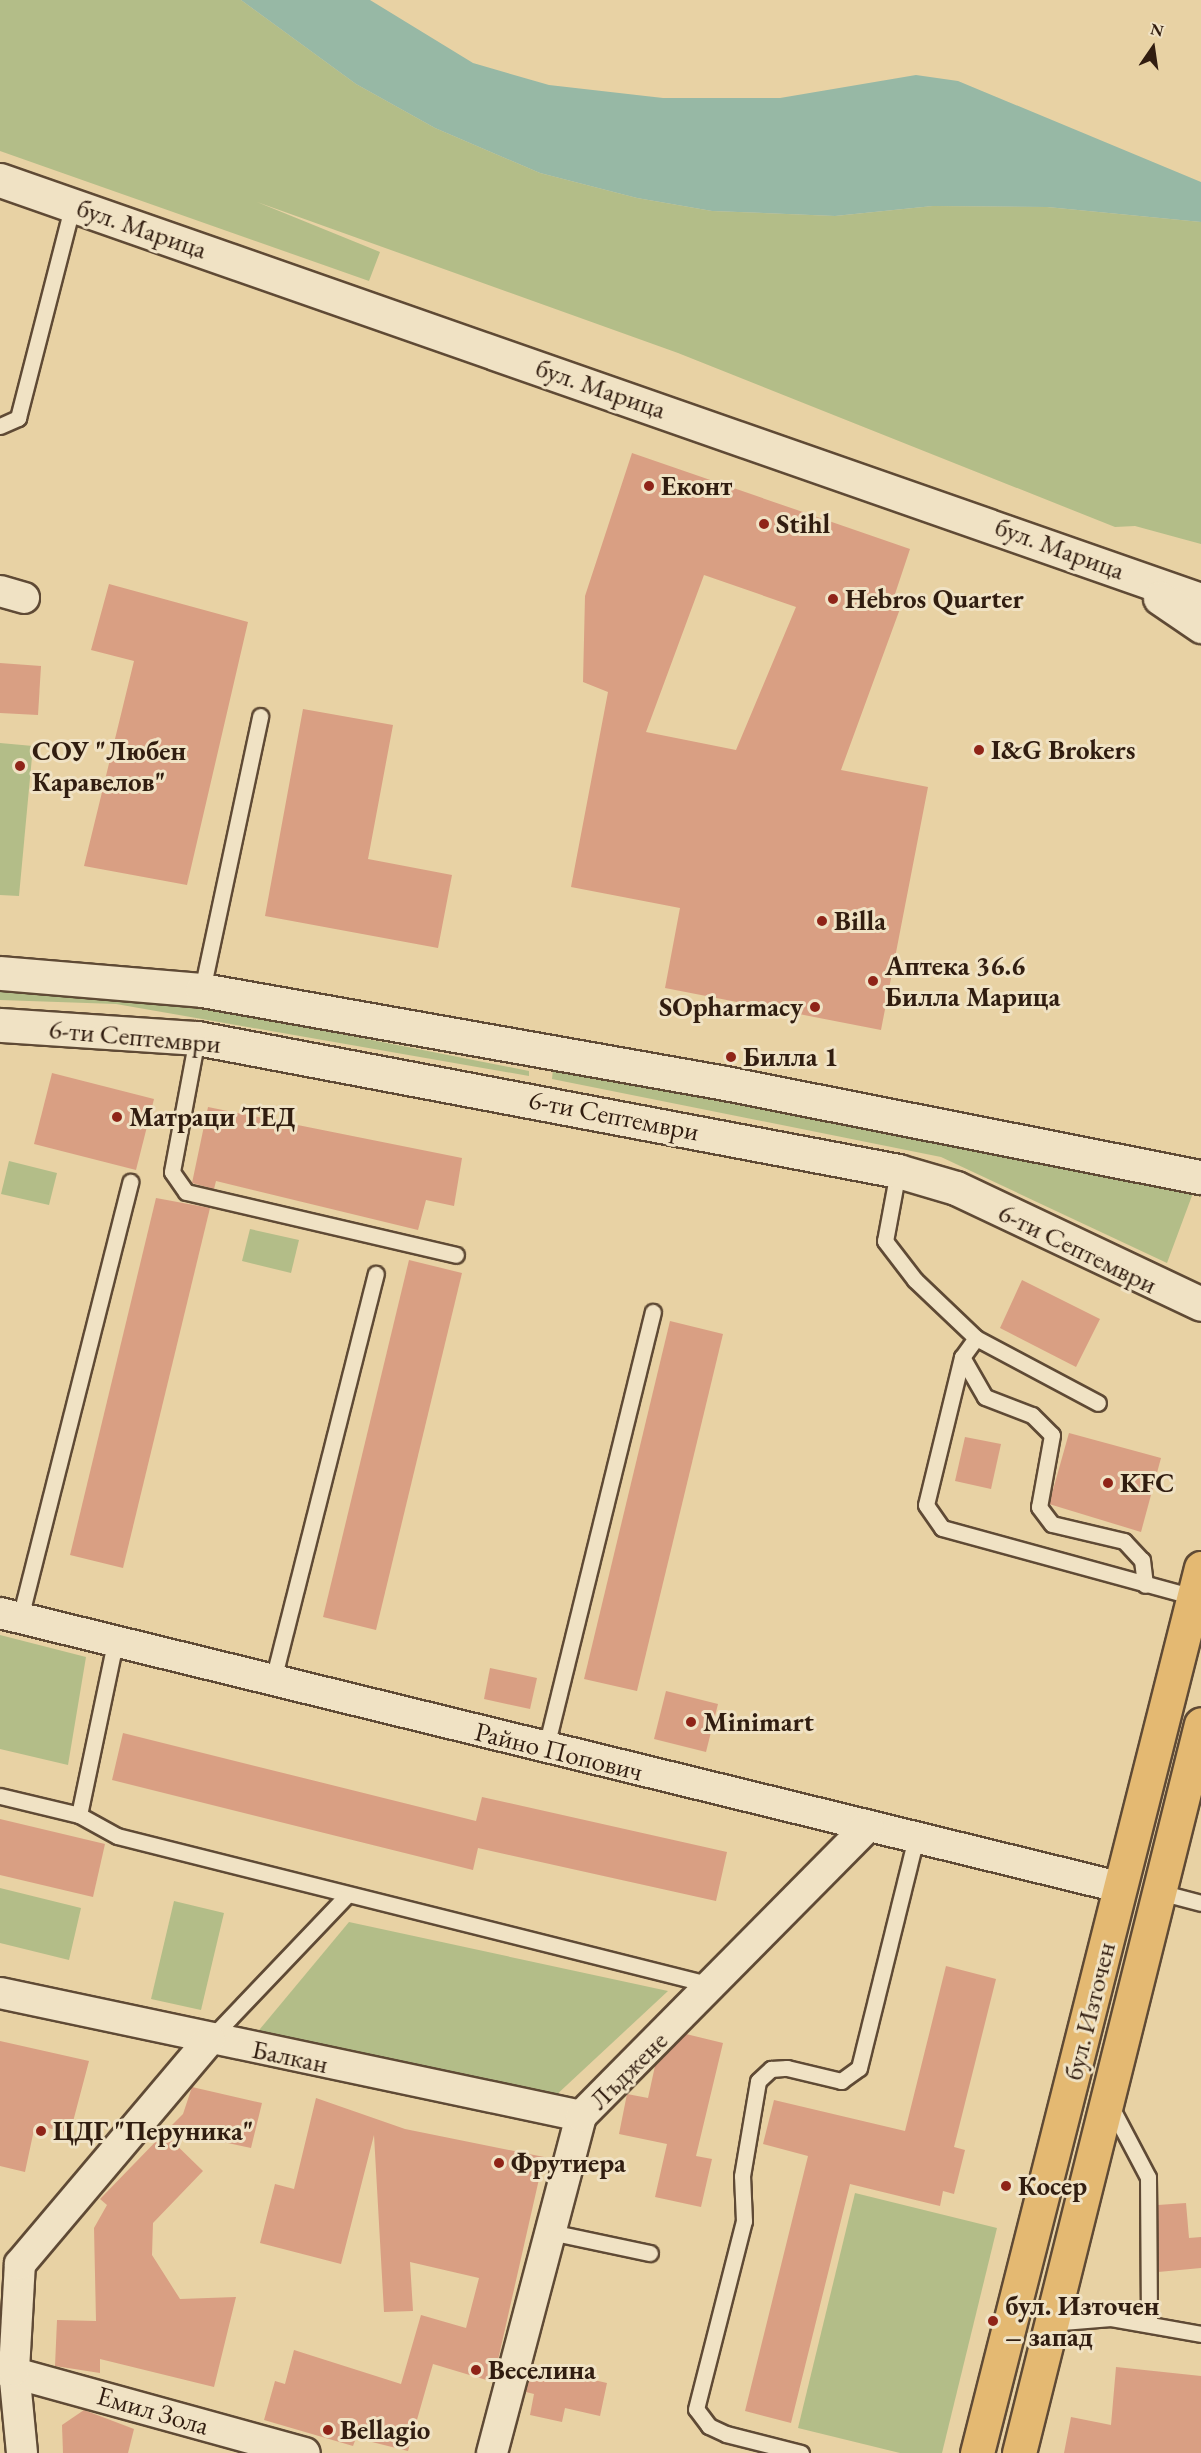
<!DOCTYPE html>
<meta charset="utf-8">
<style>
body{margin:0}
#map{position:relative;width:1201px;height:2453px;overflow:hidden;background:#e8d2a4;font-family:"EB Garamond",serif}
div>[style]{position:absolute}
.green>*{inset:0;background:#b3bd88}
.water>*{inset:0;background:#97b8a5}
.building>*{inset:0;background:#d99f83}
.roads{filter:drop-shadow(2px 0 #5f4a35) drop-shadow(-2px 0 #5f4a35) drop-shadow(0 2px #5f4a35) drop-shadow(0 -2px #5f4a35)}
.service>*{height:15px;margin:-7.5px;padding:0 7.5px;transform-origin:7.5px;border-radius:7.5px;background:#f0e2c4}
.minor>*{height:30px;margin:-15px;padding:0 15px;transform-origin:15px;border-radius:15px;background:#f0e2c4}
.tertiary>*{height:33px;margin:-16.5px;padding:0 16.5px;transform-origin:16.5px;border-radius:16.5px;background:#f0e2c4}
.secondary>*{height:33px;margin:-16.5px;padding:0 16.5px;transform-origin:16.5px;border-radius:16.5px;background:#f0e2c4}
.primary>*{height:33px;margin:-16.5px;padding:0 16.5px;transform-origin:16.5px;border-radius:16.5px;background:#e4b972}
.dots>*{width:16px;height:16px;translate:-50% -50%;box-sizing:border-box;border:3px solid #f0e2c4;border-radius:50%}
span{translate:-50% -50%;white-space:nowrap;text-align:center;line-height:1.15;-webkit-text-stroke:6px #f0e2c4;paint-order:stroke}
.street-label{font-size:27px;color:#311d10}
.poi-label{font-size:27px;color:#311d10;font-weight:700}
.left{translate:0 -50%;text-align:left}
.right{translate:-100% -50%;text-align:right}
.north{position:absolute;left:1123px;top:18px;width:60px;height:60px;-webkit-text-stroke:4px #f0e2c4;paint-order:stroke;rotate:13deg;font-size:16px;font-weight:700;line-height:24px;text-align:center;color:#311d10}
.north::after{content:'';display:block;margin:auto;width:21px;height:27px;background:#311d10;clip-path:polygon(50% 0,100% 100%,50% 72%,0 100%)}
</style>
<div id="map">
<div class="green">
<div style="clip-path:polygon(0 0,241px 0,356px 84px,435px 128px,540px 173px,637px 198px,712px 211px,835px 216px,933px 206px,1047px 207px,1201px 222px,1201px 544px,1135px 526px,1115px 527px,678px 353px,257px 202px,380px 252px,369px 281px,0 151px)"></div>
<div style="clip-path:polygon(0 743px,33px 746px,19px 896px,0 895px)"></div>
<div style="clip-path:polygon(0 989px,200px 1006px,529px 1071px,529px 1076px,116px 1004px,0 1000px)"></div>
<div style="clip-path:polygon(553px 1069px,1193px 1193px,1167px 1263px,941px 1157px,552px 1079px)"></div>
<div style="clip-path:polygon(9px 1161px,57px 1173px,49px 1205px,1px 1194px)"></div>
<div style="clip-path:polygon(250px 1229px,299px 1240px,291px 1273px,242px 1261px)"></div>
<div style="clip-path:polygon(0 1635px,86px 1657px,68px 1765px,0 1749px)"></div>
<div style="clip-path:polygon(0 1888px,81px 1908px,69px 1960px,0 1943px)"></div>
<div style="clip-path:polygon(174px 1901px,224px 1913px,201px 2010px,151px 1999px)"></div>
<div style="clip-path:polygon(349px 1922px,668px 1991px,553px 2098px,255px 2035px)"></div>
<div style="clip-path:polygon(855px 2193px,997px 2228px,942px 2453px,900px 2453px,798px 2428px)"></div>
</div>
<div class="water">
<div style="clip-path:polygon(241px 0,370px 0,473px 63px,549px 85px,663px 98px,780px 98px,916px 75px,958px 81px,1201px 182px,1201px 222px,1047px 207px,933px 206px,835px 216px,712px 211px,637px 198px,540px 173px,435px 128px,356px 84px)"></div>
</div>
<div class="building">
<div style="clip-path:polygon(evenodd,632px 453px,910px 549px,892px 603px,901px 606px,841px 770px,928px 787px,881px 1030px,665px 988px,680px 908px,571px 887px,608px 692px,583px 682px,585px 596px,632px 453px,704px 575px,796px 607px,736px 750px,646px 732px,704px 575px)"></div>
<div style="clip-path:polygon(109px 584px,248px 622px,187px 885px,84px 866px,134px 661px,91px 650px)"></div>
<div style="clip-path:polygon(0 663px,41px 666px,38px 715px,0 713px)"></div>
<div style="clip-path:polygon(303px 709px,393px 725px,368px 859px,452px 875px,438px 948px,265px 916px)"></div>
<div style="clip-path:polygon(52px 1073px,154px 1099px,136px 1170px,34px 1144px)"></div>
<div style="clip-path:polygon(208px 1107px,462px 1158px,454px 1206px,426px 1200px,418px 1230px,216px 1181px,214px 1189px,192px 1183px)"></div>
<div style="clip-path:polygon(156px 1198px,210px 1208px,123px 1568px,70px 1555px)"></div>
<div style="clip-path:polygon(409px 1260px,462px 1273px,376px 1630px,323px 1617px)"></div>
<div style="clip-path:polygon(1022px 1280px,1100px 1319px,1076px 1367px,1000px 1328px)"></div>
<div style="clip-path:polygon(670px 1321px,723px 1334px,637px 1691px,584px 1679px)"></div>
<div style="clip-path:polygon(1069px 1433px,1161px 1458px,1141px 1532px,1049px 1504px)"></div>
<div style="clip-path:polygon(965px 1437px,1001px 1444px,991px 1489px,955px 1481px)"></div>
<div style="clip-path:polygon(490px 1668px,537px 1678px,530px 1709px,484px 1699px)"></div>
<div style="clip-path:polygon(666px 1691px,718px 1704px,706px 1752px,654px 1739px)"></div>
<div style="clip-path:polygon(123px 1733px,476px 1821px,482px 1797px,727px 1852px,716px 1901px,478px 1848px,473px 1870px,112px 1780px)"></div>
<div style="clip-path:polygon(0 1819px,105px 1844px,93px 1897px,0 1875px)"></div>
<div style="clip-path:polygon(946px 1966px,996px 1979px,954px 2147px,965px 2150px,954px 2194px,943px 2191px,940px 2206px,850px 2184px,791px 2423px,745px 2411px,808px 2156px,763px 2144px,774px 2100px,905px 2131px)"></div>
<div style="clip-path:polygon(686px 2034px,723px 2043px,696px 2156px,712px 2159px,701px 2207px,655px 2197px,667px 2144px,619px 2134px,627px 2094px,648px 2098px,655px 2066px)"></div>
<div style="clip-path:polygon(0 2041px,89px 2061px,70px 2133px,35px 2125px,25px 2172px,0 2166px)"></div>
<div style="clip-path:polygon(192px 2087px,262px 2103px,251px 2148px,167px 2130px,183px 2114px)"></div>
<div style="clip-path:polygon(316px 2098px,405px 2129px,544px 2157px,493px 2382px,433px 2364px,408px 2451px,356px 2438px,353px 2446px,264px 2420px,275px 2381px,285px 2384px,294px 2350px,401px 2384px,421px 2315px,466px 2328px,479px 2278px,410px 2262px,413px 2311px,384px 2312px,374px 2135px,341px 2264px,260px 2243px,275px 2184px,294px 2189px)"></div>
<div style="clip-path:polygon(164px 2133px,203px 2171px,153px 2223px,152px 2255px,180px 2299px,236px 2297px,214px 2387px,100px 2359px,100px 2373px,55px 2366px,57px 2320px,96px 2321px,94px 2228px,107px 2205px,100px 2199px)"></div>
<div style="clip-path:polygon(1186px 2203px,1189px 2238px,1201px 2237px,1201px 2268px,1158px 2272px,1158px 2205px)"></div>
<div style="clip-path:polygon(533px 2366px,607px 2383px,600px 2416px,565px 2408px,562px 2422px,530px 2415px,534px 2394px,526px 2392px)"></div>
<div style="clip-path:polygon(1116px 2367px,1201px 2376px,1201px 2453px,1064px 2453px,1071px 2417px,1111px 2425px)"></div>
<div style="clip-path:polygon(84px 2410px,134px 2429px,128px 2453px,63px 2453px,62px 2425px)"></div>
</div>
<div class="roads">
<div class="service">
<div style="left:0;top:426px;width:20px;rotate:-24deg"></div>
<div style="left:18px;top:418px;width:221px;rotate:-75.6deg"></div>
<div style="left:202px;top:990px;width:280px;rotate:-78deg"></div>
<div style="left:197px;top:1038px;width:136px;rotate:100.6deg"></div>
<div style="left:172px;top:1172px;width:24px;rotate:55deg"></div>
<div style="left:186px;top:1192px;width:277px;rotate:13.1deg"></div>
<div style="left:898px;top:1171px;width:71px;rotate:100.5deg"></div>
<div style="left:885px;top:1241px;width:49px;rotate:52.4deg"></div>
<div style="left:915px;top:1280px;width:84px;rotate:43.6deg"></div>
<div style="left:976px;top:1338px;width:138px;rotate:28deg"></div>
<div style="left:976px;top:1338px;width:24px;rotate:126deg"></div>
<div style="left:962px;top:1357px;width:152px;rotate:103.7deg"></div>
<div style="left:926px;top:1505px;width:28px;rotate:55deg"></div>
<div style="left:942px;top:1528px;width:261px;rotate:15.3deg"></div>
<div style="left:962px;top:1357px;width:46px;rotate:60.1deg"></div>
<div style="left:985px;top:1397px;width:50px;rotate:21deg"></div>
<div style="left:1032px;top:1415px;width:28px;rotate:45deg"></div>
<div style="left:1052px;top:1435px;width:73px;rotate:100.2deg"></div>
<div style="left:1039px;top:1507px;width:21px;rotate:53deg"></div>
<div style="left:1052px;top:1524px;width:74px;rotate:13.3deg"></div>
<div style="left:1124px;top:1541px;width:26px;rotate:47deg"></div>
<div style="left:1142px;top:1560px;width:25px;rotate:83deg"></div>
<div style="left:20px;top:1618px;width:450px;rotate:-75.8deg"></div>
<div style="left:273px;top:1680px;width:419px;rotate:-75.8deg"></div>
<div style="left:546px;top:1747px;width:448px;rotate:-76.2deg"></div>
<div style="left:0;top:1796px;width:81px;rotate:13.5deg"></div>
<div style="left:79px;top:1815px;width:177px;rotate:-78.2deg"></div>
<div style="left:79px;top:1815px;width:43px;rotate:28.9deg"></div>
<div style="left:117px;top:1836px;width:613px;rotate:14.06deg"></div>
<div style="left:1159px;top:1892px;width:43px;rotate:14.7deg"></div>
<div style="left:210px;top:2039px;width:197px;rotate:-46.4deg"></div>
<div style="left:1110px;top:2105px;width:81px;rotate:62.2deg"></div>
<div style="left:1148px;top:2177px;width:146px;rotate:89.6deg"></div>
<div style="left:550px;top:2232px;width:102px;rotate:11.9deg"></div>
<div style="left:1050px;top:2323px;width:61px;rotate:-4.7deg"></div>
<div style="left:1111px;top:2318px;width:91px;rotate:10.1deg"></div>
<div style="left:801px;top:2453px;width:77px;rotate:-165.8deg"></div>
<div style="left:726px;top:2434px;width:19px;rotate:-155deg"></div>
<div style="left:709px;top:2426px;width:21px;rotate:-127deg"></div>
<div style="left:696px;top:2409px;width:194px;rotate:-75.7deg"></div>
<div style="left:744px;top:2221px;width:45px;rotate:-92.5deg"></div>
<div style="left:742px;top:2176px;width:96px;rotate:-80.4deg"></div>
<div style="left:758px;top:2081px;width:18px;rotate:-43deg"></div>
<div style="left:771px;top:2069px;width:16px;rotate:-4deg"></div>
<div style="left:787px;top:2068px;width:56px;rotate:13.5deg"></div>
<div style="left:841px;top:2081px;width:22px;rotate:-36deg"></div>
<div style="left:859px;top:2068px;width:237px;rotate:-76.1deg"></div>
</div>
<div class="minor">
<div style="left:0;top:591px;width:25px;rotate:16deg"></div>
<div style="left:0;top:1613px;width:1152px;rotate:13.76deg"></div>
<div style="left:0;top:1993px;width:594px;rotate:11.95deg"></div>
<div style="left:0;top:2369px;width:316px;rotate:15.4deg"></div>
<div style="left:22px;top:2453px;width:83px;rotate:-95.5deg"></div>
<div style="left:14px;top:2370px;width:106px;rotate:-86.8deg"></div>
<div style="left:20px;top:2264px;width:294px;rotate:-49.8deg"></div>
<div style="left:492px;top:2453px;width:349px;rotate:-75.2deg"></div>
<div style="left:581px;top:2116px;width:408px;rotate:-45.3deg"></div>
</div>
<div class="tertiary">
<div style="left:0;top:180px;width:1272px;rotate:19.28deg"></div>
<div style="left:1160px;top:598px;width:50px;rotate:34.3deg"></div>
</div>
<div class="secondary">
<div style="left:0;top:973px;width:203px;rotate:4.8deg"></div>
<div style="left:202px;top:990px;width:531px;rotate:10.08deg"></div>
<div style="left:725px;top:1083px;width:485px;rotate:11.2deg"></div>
<div style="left:0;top:1025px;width:197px;rotate:3.8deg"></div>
<div style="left:197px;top:1038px;width:714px;rotate:10.74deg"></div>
<div style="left:898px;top:1171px;width:60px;rotate:16.3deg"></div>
<div style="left:956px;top:1188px;width:271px;rotate:25.3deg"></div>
</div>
<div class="primary">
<div style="left:977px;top:2453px;width:913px;rotate:-75.8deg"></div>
<div style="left:1019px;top:2453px;width:751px;rotate:-75.98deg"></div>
</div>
</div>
<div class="dots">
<div style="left:649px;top:486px;background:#8f2418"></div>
<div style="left:764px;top:524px;background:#8f2418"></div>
<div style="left:833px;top:599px;background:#8f2418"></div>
<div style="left:979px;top:750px;background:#8f2418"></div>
<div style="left:20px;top:766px;background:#8f2418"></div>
<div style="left:822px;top:921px;background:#8f2418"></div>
<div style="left:873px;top:981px;background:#8f2418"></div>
<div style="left:815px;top:1007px;background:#8f2418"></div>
<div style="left:731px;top:1057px;background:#8f2418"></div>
<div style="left:117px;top:1117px;background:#8f2418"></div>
<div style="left:1108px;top:1483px;background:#8f2418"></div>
<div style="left:691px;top:1722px;background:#8f2418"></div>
<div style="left:41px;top:2131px;background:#8f2418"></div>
<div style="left:499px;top:2163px;background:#8f2418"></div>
<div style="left:1006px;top:2186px;background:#8f2418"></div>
<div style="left:993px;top:2321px;background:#8f2418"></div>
<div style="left:476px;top:2370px;background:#8f2418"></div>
<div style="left:328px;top:2430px;background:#8f2418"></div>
</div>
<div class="street-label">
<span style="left:142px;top:228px;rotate:19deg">бул. Марица</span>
<span style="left:601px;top:388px;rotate:19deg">бул. Марица</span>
<span style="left:1060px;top:548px;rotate:20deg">бул. Марица</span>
<span style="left:135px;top:1036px;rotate:5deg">6-ти Септември</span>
<span style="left:614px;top:1115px;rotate:11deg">6-ти Септември</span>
<span style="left:1078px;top:1248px;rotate:26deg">6-ти Септември</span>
<span style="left:559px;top:1751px;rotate:14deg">Райно Попович</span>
<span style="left:1089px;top:2011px;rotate:-76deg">бул. Източен</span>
<span style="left:290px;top:2056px;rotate:12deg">Балкан</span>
<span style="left:628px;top:2070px;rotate:-45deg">Лъджене</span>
<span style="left:153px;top:2410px;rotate:16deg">Емил Зола</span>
</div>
<div class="poi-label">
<span class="left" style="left:661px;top:486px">Еконт</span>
<span class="left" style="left:776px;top:524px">Stihl</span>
<span class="left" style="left:845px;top:599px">Hebros Quarter</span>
<span class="left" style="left:32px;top:766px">СОУ "Любен<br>Каравелов"</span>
<span class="left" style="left:991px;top:750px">I&amp;G Brokers</span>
<span class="left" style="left:834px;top:921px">Billa</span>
<span class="left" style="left:885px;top:981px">Аптека 36.6<br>Билла Марица</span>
<span class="right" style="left:803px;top:1007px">SOpharmacy</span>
<span class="left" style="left:743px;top:1057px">Билла 1</span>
<span class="left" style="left:129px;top:1117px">Матраци ТЕД</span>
<span class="left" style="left:1120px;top:1483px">KFC</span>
<span class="left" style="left:703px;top:1722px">Minimart</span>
<span class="left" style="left:53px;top:2131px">ЦДГ "Перуника"</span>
<span class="left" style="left:511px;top:2163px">Фрутиера</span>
<span class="left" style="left:1018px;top:2186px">Косер</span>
<span class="left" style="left:1005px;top:2321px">бул. Източен<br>– запад</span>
<span class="left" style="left:488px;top:2370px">Веселина</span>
<span class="left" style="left:340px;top:2430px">Bellagio</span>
</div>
<div class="north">N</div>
</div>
